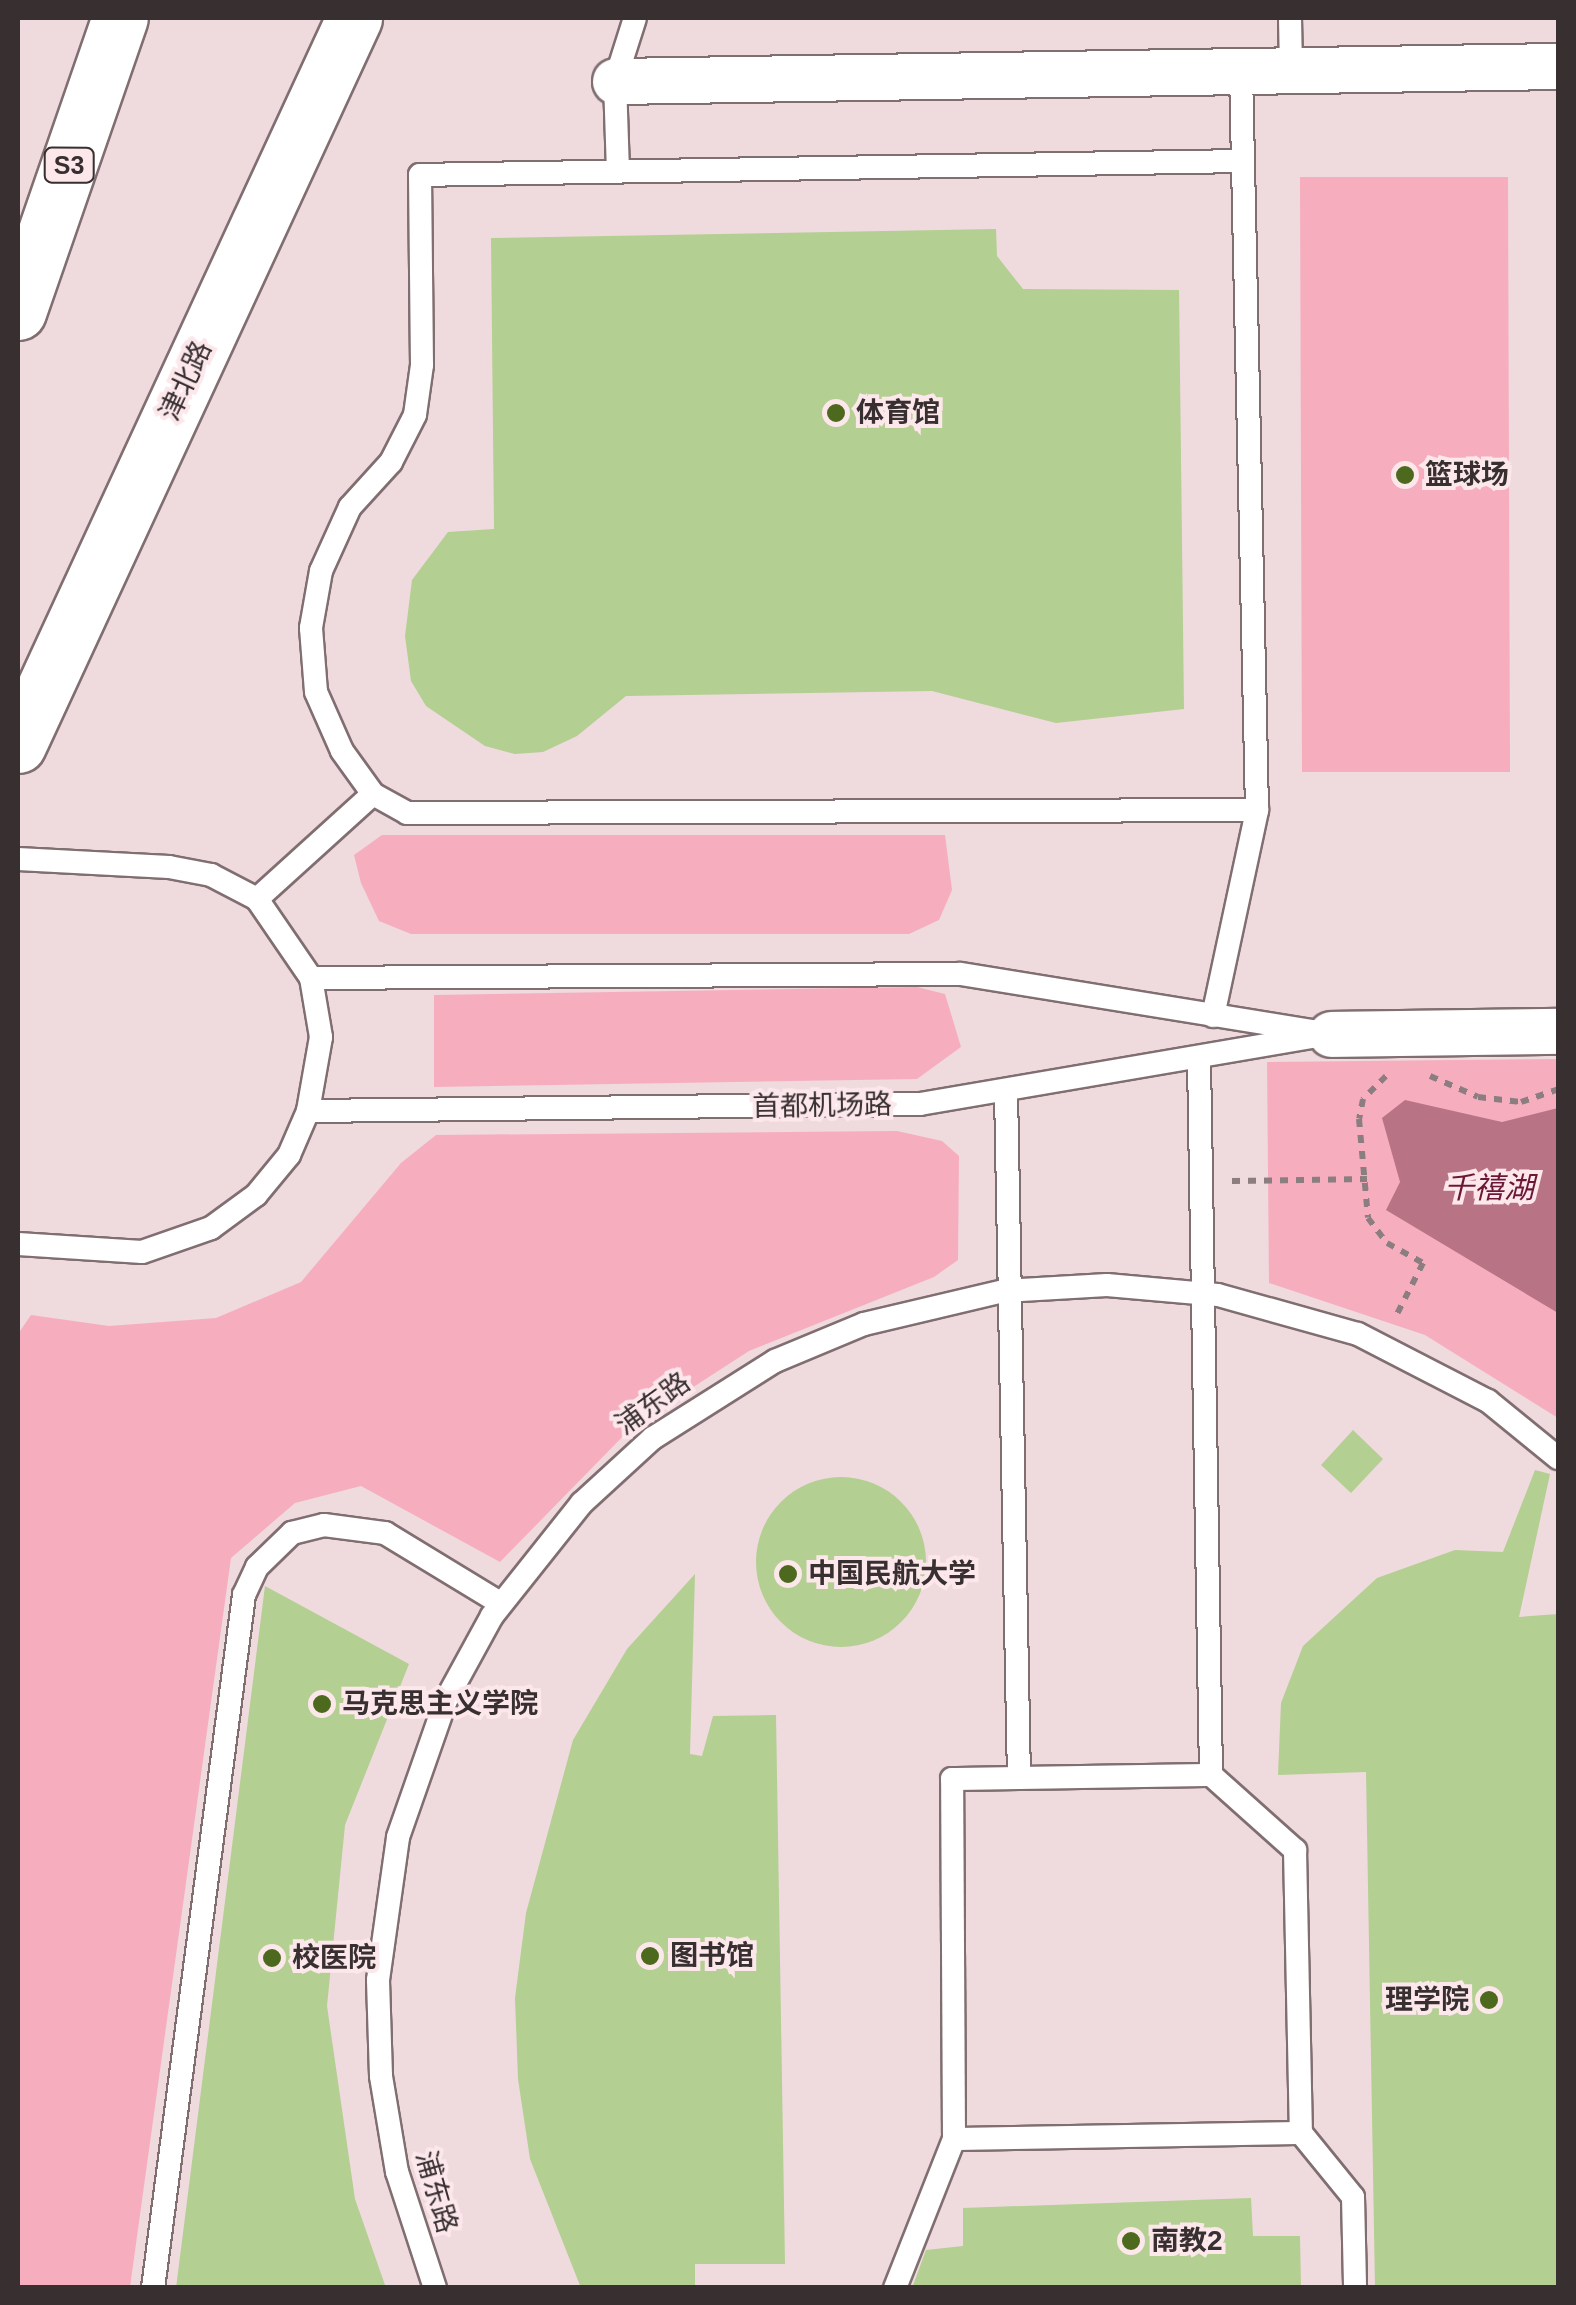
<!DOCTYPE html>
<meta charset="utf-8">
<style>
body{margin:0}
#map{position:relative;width:1576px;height:2305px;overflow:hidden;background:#efdade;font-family:Arial,"Noto Sans SC",sans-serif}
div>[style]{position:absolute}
.green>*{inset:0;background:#f6aebf}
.water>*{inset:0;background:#b87485}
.building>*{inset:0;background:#b3cf91}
.round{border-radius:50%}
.path>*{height:6px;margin-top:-3px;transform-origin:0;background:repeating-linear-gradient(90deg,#8c7e80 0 8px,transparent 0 16px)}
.roads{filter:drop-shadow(2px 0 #806e71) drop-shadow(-2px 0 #806e71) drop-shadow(0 2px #806e71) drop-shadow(0 -2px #806e71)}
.lane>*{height:22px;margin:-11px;padding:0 11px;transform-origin:11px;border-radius:11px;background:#fff}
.street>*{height:45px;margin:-22.5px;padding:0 22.5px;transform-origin:22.5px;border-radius:22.5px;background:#fff}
.secondary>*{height:55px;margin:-27.5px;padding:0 27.5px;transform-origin:27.5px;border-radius:27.5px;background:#fff}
.highway>*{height:55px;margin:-27.5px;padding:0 27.5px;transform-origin:27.5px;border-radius:27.5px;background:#fff}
.dots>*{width:28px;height:28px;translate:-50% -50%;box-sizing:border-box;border:5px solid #fce7eb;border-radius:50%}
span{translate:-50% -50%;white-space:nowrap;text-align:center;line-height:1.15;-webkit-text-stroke:8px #fce7eb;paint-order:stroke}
.shield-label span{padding:2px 8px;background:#fce7eb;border:2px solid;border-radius:8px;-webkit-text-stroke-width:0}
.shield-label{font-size:25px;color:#372f30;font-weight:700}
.street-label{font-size:28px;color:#372f30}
.poi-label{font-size:28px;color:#372f30;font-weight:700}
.left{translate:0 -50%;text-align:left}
.right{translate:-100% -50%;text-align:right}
.water-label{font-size:30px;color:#6b1735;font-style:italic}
.frame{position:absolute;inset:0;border:20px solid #372f30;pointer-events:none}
</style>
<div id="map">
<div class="green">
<div style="clip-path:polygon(1300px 177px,1508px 177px,1510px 772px,1302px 772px)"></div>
<div style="clip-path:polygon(382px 835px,945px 835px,952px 890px,939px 920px,909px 934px,411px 934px,379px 921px,361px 883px,354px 855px)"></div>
<div style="clip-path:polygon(917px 987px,945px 994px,961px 1047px,917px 1079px,434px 1087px,434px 995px)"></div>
<div style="clip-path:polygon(1558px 1059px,1558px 1418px,1425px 1335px,1269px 1283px,1267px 1062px)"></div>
<div style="clip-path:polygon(897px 1131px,942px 1141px,959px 1156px,958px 1260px,934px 1277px,749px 1351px,633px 1426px,500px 1562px,361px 1486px,295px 1503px,231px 1558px,130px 2287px,18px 2287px,18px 1334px,31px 1315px,109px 1326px,216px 1318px,301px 1282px,401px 1163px,436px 1135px)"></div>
</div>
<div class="water">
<div style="clip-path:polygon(1405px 1100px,1502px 1122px,1558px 1108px,1558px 1313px,1386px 1210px,1400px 1182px,1382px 1118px)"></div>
</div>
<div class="building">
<div style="clip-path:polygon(996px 229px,997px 256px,1023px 289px,1179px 290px,1184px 709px,1056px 723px,932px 691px,626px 696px,577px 736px,543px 752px,515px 754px,485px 746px,426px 706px,411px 681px,405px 636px,412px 580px,448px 532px,494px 529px,491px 238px)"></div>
<div style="clip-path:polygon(1353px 1430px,1383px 1459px,1351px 1493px,1321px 1465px)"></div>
<div style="clip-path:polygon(1535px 1470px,1550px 1474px,1519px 1617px,1558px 1614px,1558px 2288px,1375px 2288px,1366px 1772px,1278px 1775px,1281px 1703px,1303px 1646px,1377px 1578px,1455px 1550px,1503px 1552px)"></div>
<div class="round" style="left:756px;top:1477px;width:170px;height:170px"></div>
<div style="clip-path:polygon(695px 1574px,690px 1754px,702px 1756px,713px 1716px,776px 1715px,785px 2264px,695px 2264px,695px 2288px,581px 2288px,530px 2159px,518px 2079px,515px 1998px,526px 1913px,573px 1740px,627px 1649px)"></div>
<div style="clip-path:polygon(265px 1586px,409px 1664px,345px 1825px,327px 2006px,355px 2199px,386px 2288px,176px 2288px)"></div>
<div style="clip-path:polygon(1251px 2198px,1253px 2236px,1300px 2236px,1301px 2288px,912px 2288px,926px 2250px,963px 2246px,963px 2208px)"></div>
</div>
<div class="path">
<div style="left:1386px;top:1076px;width:33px;rotate:135deg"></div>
<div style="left:1363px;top:1099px;width:20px;rotate:101deg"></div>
<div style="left:1359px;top:1119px;width:99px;rotate:84.8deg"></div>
<div style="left:1368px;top:1218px;width:31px;rotate:53deg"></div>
<div style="left:1387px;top:1243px;width:41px;rotate:29.1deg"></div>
<div style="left:1423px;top:1263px;width:62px;rotate:117deg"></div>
<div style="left:1430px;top:1076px;width:52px;rotate:23.6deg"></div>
<div style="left:1478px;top:1097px;width:43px;rotate:6.6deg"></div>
<div style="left:1521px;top:1102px;width:39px;rotate:-19deg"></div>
<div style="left:1232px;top:1181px;width:135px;rotate:-0.8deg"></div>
</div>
<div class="roads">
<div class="lane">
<div style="left:1290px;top:18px;width:53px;rotate:88.9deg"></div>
<div style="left:1243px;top:161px;width:823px;rotate:179.03deg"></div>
<div style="left:420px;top:175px;width:190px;rotate:89.4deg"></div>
<div style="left:422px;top:365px;width:50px;rotate:98deg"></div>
<div style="left:415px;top:415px;width:53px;rotate:117.1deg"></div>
<div style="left:391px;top:462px;width:61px;rotate:132.3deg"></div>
<div style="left:350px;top:507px;width:70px;rotate:114.4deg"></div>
<div style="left:321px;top:571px;width:58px;rotate:100deg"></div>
<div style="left:311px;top:628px;width:64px;rotate:85.5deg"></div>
<div style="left:316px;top:692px;width:64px;rotate:66.2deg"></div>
<div style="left:342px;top:751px;width:53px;rotate:54.2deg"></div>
<div style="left:373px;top:794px;width:39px;rotate:29deg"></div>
<div style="left:407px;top:813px;width:850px;rotate:-0.2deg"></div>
<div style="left:618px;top:172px;width:91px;rotate:-91.9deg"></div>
<div style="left:615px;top:81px;width:66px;rotate:-72.4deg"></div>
<div style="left:18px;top:859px;width:151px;rotate:3deg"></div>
<div style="left:169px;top:867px;width:43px;rotate:10.8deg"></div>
<div style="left:211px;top:875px;width:52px;rotate:27.6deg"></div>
<div style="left:257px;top:899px;width:96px;rotate:55.6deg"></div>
<div style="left:311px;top:978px;width:60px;rotate:80.4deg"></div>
<div style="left:321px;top:1037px;width:75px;rotate:100deg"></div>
<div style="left:308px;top:1111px;width:48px;rotate:113.4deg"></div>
<div style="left:289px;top:1155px;width:52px;rotate:129.5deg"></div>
<div style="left:256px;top:1195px;width:56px;rotate:143.7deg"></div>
<div style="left:211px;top:1228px;width:73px;rotate:160.8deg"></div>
<div style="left:142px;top:1252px;width:124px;rotate:-176.3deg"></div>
<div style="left:257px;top:899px;width:156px;rotate:-42.2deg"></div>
<div style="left:1213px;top:1016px;width:211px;rotate:-77.9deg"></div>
<div style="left:1257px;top:810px;width:738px;rotate:-91.24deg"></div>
<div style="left:1199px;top:1059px;width:716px;rotate:89.04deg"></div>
<div style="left:1006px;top:1090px;width:688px;rotate:88.92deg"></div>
<div style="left:308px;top:1111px;width:612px;rotate:-0.66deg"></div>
<div style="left:920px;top:1104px;width:417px;rotate:-9.7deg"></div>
<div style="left:1331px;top:1034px;width:377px;rotate:-170.8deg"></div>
<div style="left:959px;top:974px;width:648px;rotate:179.65deg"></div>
<div style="left:1301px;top:2133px;width:82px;rotate:50.9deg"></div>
<div style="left:1353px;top:2197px;width:91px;rotate:88.7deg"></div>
<div style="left:153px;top:2288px;width:699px;rotate:-82.52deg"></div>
<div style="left:244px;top:1595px;width:31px;rotate:-65deg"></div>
<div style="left:257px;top:1567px;width:49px;rotate:-44.2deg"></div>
<div style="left:292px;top:1533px;width:33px;rotate:-14deg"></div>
<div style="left:324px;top:1525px;width:62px;rotate:7.5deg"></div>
<div style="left:385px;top:1533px;width:135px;rotate:31.3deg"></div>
<div style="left:435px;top:2288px;width:122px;rotate:-108.1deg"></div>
<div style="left:397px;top:2172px;width:97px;rotate:-99.5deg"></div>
<div style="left:381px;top:2076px;width:96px;rotate:-91.8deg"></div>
<div style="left:378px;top:1980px;width:144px;rotate:-82deg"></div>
<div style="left:398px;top:1837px;width:145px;rotate:-70.7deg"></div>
<div style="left:446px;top:1700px;width:96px;rotate:-61.3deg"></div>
<div style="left:492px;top:1616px;width:144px;rotate:-51.5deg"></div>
<div style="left:582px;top:1503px;width:96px;rotate:-42.5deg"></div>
<div style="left:653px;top:1438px;width:144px;rotate:-32.3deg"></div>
<div style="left:775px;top:1361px;width:96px;rotate:-22.6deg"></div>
<div style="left:864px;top:1324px;width:144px;rotate:-13.3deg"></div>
<div style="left:1004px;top:1291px;width:103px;rotate:-3.3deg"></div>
<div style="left:1107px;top:1285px;width:111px;rotate:5.1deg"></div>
<div style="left:1218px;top:1295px;width:145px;rotate:15.6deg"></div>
<div style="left:1358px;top:1334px;width:146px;rotate:27.3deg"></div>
<div style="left:1488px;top:1401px;width:90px;rotate:39.2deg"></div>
<div style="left:895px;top:2288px;width:160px;rotate:-68.4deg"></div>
<div style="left:954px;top:2139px;width:360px;rotate:-90.3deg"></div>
<div style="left:952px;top:1779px;width:259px;rotate:-0.9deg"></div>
<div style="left:1211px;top:1775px;width:113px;rotate:41.8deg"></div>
<div style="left:1295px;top:1850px;width:283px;rotate:88.8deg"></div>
<div style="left:1301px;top:2133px;width:347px;rotate:179deg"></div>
</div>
<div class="street">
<div style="left:615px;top:81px;width:943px;rotate:-0.91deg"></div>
<div style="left:1331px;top:1034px;width:227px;rotate:-0.8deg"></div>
</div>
<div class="secondary">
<div style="left:18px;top:745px;width:801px;rotate:-65.19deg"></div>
</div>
<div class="highway">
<div style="left:18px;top:312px;width:311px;rotate:-70.9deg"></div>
</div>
</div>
<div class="dots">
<div style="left:836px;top:413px;background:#4c691d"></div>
<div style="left:1405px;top:475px;background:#4c691d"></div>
<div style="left:788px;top:1574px;background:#4c691d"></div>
<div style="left:322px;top:1704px;background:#4c691d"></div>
<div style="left:650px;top:1956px;background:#4c691d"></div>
<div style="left:272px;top:1958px;background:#4c691d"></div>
<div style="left:1489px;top:2000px;background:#4c691d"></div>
<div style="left:1131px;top:2241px;background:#4c691d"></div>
</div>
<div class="shield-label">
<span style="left:69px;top:165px">S3</span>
</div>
<div class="street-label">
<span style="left:186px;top:381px;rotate:-65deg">津北路</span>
<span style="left:822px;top:1106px;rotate:-1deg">首都机场路</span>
<span style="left:653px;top:1404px;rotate:-36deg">浦东路</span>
<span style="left:436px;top:2192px;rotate:74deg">浦东路</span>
</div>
<div class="poi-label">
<span class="left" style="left:856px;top:413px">体育馆</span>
<span class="left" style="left:1425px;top:475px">篮球场</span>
<span class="left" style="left:808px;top:1574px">中国民航大学</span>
<span class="left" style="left:342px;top:1704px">马克思主义学院</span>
<span class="left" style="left:670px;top:1956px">图书馆</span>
<span class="left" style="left:292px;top:1958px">校医院</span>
<span class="right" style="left:1469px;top:2000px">理学院</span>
<span class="left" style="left:1151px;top:2241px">南教2</span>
</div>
<div class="water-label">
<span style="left:1489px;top:1188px">千禧湖</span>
</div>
<div class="frame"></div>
</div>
